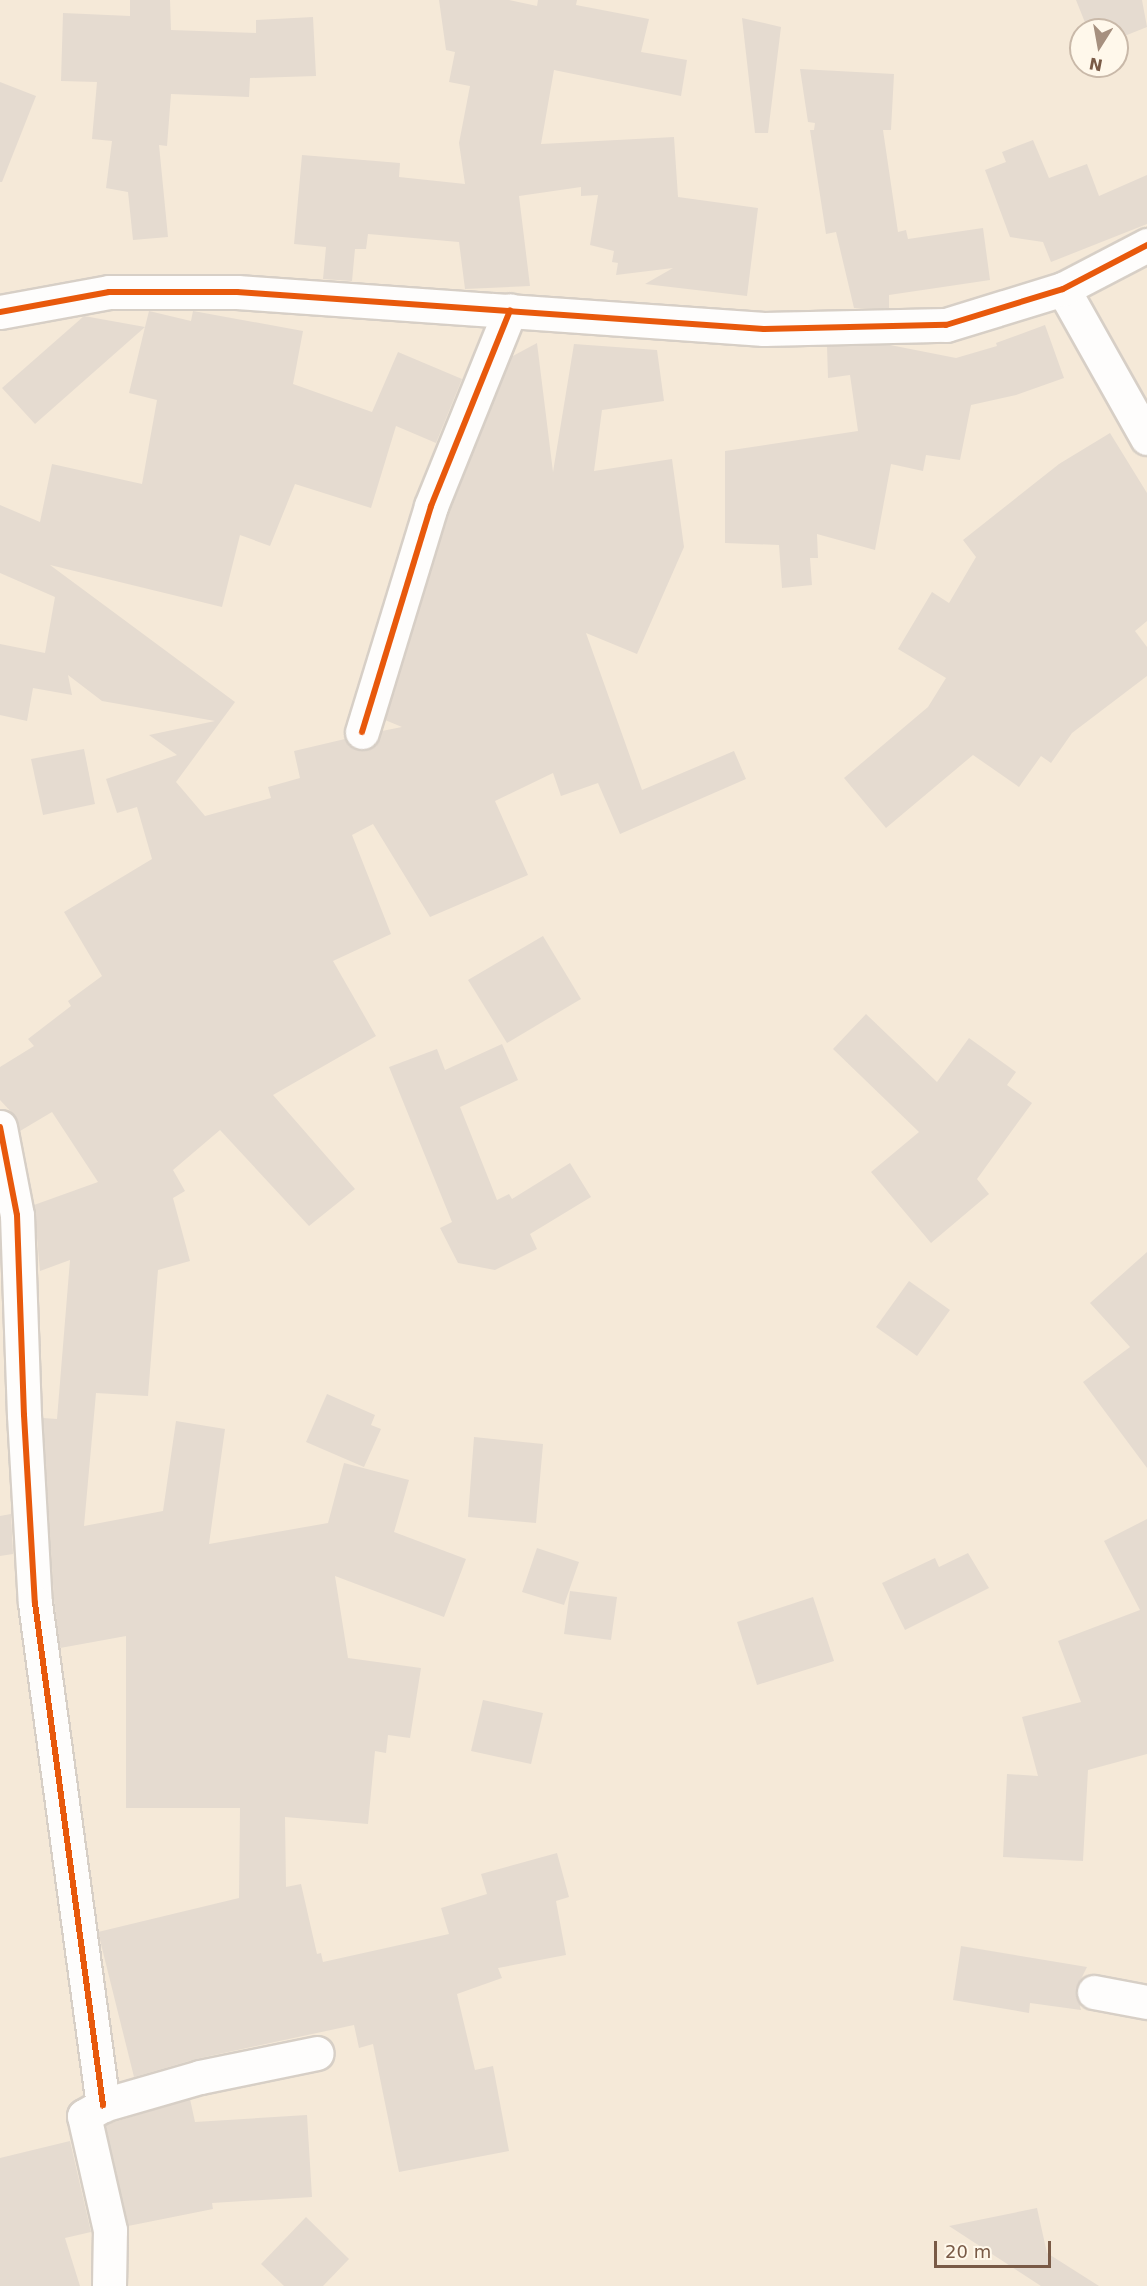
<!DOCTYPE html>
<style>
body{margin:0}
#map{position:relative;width:1147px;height:2286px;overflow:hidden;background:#f9f3e9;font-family:"DejaVu Sans",sans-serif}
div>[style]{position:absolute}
.residential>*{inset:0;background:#f5e9d8}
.building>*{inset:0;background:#e5dbd0}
.roads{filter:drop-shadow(2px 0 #d7cfc6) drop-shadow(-2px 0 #d7cfc6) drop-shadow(0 2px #d7cfc6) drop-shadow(0 -2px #d7cfc6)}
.minor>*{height:33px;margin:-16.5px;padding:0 16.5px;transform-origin:16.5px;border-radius:16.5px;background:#fefdfc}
.cycleway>*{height:6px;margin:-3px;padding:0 3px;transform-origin:3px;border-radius:3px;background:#e8590c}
span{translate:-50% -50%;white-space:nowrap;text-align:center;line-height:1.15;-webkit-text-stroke:4.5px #fff8eb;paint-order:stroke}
.north{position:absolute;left:1069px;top:18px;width:60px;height:60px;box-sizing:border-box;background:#fff8eb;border:2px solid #c9b9a9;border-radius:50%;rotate:191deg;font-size:16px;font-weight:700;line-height:24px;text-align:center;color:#795a46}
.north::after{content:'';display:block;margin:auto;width:21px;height:27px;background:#a6907f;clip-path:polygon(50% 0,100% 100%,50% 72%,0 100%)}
.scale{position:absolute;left:934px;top:2241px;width:117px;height:27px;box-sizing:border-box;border:3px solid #795a46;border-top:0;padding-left:8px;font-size:18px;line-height:21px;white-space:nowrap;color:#795a46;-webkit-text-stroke:4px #fff8eb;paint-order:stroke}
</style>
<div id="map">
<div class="residential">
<div style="clip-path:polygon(evenodd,0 0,1147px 0,1147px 2286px,0 2286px,0 0,1081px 30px,1117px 30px,1117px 66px,1081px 66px,1081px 30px)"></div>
</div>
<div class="building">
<div style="clip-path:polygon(130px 0,170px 0,171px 30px,256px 33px,256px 20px,313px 17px,316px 76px,250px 78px,249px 97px,171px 94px,167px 146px,159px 145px,168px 237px,133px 240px,128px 192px,106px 188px,112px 141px,92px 139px,97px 82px,61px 81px,63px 13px,130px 16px)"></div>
<div style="clip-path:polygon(439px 0,509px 0,537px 6px,538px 0,577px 0,576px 5px,649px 19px,641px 52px,687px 60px,681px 96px,554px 70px,541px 144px,674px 137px,678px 197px,758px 208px,747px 296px,645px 284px,673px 268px,616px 275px,618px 263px,612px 262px,614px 251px,590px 245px,598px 195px,581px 196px,581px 187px,519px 196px,530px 286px,465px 289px,459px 242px,368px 234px,366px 249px,355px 249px,352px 281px,323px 279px,326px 247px,294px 244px,302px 155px,400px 163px,399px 177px,465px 184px,459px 143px,470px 86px,449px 82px,455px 52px,446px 50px)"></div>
<div style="clip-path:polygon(1076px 0,1142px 0,1147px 27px,1117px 39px,1117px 30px,1088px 30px)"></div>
<div style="clip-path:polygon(742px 18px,781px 27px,768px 133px,755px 133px)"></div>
<div style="clip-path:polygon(800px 69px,894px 74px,891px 130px,883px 130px,898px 232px,906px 230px,908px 239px,983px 228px,990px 280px,889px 295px,889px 308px,854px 308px,836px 232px,826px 234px,810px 130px,814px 130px,815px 123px,808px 122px)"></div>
<div style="clip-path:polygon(0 82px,36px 96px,2px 182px,0 182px)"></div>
<div style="clip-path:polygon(1033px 140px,1049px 178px,1087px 164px,1099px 196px,1147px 175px,1147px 224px,1051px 262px,1043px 242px,1010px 237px,985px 170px,1006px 162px,1002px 152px)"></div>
<div style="clip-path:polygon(149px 311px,191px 321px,193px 311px,303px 331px,293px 384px,372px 412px,398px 352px,462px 379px,436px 443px,396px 426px,371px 508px,295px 484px,270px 546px,240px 535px,222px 607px,50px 565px,235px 702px,176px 782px,205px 816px,271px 798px,268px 787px,300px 778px,294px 751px,345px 739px,356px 750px,366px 750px,375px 745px,382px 731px,402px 727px,385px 720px,449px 512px,511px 357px,537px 343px,553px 472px,574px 344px,657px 350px,664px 401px,602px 410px,594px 471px,672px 459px,684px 547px,637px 654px,586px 633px,642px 790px,734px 751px,746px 779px,620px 834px,598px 783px,561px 796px,553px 773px,495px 801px,528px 875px,430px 917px,373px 824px,352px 835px,391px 934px,333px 961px,376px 1036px,273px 1095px,355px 1189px,309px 1226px,220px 1130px,173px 1170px,185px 1191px,173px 1198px,190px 1261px,158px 1270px,148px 1396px,96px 1393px,84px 1526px,163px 1511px,176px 1421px,225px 1429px,209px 1544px,328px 1523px,344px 1463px,409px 1480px,394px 1532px,466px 1559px,444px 1617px,335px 1576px,348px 1658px,421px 1668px,410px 1738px,388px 1735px,386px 1753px,375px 1751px,368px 1824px,285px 1817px,286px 1887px,301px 1884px,317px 1954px,321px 1953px,323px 1962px,449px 1934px,441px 1908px,487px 1894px,481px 1874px,557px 1853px,569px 1897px,556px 1901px,566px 1955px,498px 1968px,502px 1978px,457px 1994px,475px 2070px,493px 2066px,509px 2151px,399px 2172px,373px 2044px,359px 2048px,354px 2025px,196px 2059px,134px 2077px,98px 1932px,239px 1898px,240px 1808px,126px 1808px,126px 1636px,60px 1648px,54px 1601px,43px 1418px,57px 1419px,70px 1260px,40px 1271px,34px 1205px,98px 1182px,52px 1112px,20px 1131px,14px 1115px,0 1100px,0 1067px,34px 1046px,28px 1039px,71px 1006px,68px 1001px,102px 976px,64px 912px,152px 859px,137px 807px,117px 813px,106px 779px,177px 755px,149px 735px,215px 721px,102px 701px,68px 675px,72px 695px,33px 688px,27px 721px,0 715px,0 644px,45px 653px,55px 597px,0 573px,0 505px,40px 522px,52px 464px,142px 484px,157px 400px,129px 393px,145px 327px,35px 424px,2px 388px,84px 316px,145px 327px)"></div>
<div style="clip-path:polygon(1045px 325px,1064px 378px,1016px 395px,971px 405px,960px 460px,926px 455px,923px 471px,891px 464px,875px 550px,817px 534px,818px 558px,810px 558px,812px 585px,782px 588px,779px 545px,725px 543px,725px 451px,858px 431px,850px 375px,828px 378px,827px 346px,890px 345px,956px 358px,997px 346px,996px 343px)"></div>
<div style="clip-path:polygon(1110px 433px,1147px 493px,1147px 621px,1135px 631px,1147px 647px,1147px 676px,1072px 733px,1051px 763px,1041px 756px,1019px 787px,973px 755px,886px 828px,844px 778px,928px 707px,946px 678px,898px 649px,932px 592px,949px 603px,976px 557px,963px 540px,1059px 464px)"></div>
<div style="clip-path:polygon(84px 749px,95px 804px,43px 815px,31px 759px)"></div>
<div style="clip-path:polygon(543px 936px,581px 999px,507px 1043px,468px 980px)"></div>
<div style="clip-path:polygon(866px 1014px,937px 1082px,969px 1038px,1016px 1072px,1007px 1085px,1032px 1103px,977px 1179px,989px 1194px,931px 1243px,871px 1172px,919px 1132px,833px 1049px)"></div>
<div style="clip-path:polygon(502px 1044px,518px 1080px,460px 1107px,497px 1200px,509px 1194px,512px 1199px,570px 1163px,591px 1197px,530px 1234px,537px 1249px,495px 1270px,458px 1263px,440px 1228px,452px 1222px,389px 1067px,437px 1049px,445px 1070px)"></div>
<div style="clip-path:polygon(1147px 1252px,1147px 1468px,1083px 1382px,1130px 1347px,1090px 1303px)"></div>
<div style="clip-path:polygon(909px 1281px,950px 1310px,917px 1356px,876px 1327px)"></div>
<div style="clip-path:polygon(327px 1394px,375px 1415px,371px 1425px,381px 1429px,364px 1467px,306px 1442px)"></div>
<div style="clip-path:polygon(474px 1437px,543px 1444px,536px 1523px,468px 1517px)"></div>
<div style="clip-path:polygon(11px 1514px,13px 1554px,0 1556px,0 1516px)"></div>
<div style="clip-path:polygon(1147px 1519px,1147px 1754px,1088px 1770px,1083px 1861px,1003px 1857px,1007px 1774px,1038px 1776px,1022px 1717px,1081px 1702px,1058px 1641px,1140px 1610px,1104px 1541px)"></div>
<div style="clip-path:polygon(537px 1548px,579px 1562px,564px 1605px,522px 1592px)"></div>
<div style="clip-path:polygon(968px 1553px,989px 1588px,905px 1630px,882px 1583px,935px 1558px,939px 1567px)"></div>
<div style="clip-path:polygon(570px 1591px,617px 1597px,611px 1640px,564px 1634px)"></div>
<div style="clip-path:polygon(813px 1597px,834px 1661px,757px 1685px,737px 1622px)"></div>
<div style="clip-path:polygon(483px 1700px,543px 1713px,531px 1764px,471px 1751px)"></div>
<div style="clip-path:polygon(961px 1946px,1087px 1967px,1076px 1989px,1081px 2010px,1030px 2003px,1029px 2013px,953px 2000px)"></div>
<div style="clip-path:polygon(190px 2099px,195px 2122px,307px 2115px,312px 2197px,212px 2203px,213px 2209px,128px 2226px,105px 2125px)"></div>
<div style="clip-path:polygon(70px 2141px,91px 2232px,65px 2238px,80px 2286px,0 2286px,0 2158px)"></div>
<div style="clip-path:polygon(1037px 2208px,1047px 2253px,1099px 2286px,1041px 2286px,949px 2226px)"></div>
<div style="clip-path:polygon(306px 2217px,349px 2259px,323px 2286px,284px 2286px,261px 2264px)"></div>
</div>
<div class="roads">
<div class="minor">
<div style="left:1063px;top:289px;width:171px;rotate:60.6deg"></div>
<div style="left:0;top:312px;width:111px;rotate:-10.4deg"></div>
<div style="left:109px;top:292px;width:128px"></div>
<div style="left:237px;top:292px;width:528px;rotate:4.02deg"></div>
<div style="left:764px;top:329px;width:182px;rotate:-1.3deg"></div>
<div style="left:946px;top:325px;width:122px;rotate:-17.1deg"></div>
<div style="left:1063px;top:289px;width:95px;rotate:-27.6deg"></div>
<div style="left:362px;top:732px;width:236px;rotate:-73deg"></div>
<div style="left:431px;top:506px;width:211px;rotate:-68deg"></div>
<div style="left:0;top:1127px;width:90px;rotate:79.1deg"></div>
<div style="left:17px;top:1215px;width:200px;rotate:88deg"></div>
<div style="left:24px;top:1415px;width:188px;rotate:86.7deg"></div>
<div style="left:35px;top:1603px;width:507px;rotate:82.29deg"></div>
<div style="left:1094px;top:1992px;width:54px;rotate:10.7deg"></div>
<div style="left:109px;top:2286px;width:56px;rotate:-89deg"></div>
<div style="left:110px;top:2230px;width:117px;rotate:-102.8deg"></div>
<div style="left:84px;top:2116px;width:22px;rotate:-30deg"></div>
<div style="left:103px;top:2105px;width:101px;rotate:-16.1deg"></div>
<div style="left:200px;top:2077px;width:119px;rotate:-11.6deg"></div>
</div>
</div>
<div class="cycleway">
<div style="left:0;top:312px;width:111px;rotate:-10.4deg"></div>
<div style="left:109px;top:292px;width:128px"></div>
<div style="left:237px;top:292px;width:528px;rotate:4.02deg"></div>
<div style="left:764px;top:329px;width:182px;rotate:-1.3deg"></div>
<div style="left:946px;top:325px;width:122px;rotate:-17.1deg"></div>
<div style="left:1063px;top:289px;width:95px;rotate:-27.6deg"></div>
<div style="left:362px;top:732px;width:236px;rotate:-73deg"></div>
<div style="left:431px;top:506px;width:211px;rotate:-68deg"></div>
<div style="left:0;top:1127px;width:90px;rotate:79.1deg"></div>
<div style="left:17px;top:1215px;width:200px;rotate:88deg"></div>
<div style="left:24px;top:1415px;width:188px;rotate:86.7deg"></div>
<div style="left:35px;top:1603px;width:507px;rotate:82.29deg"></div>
</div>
<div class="north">N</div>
<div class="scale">20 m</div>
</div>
